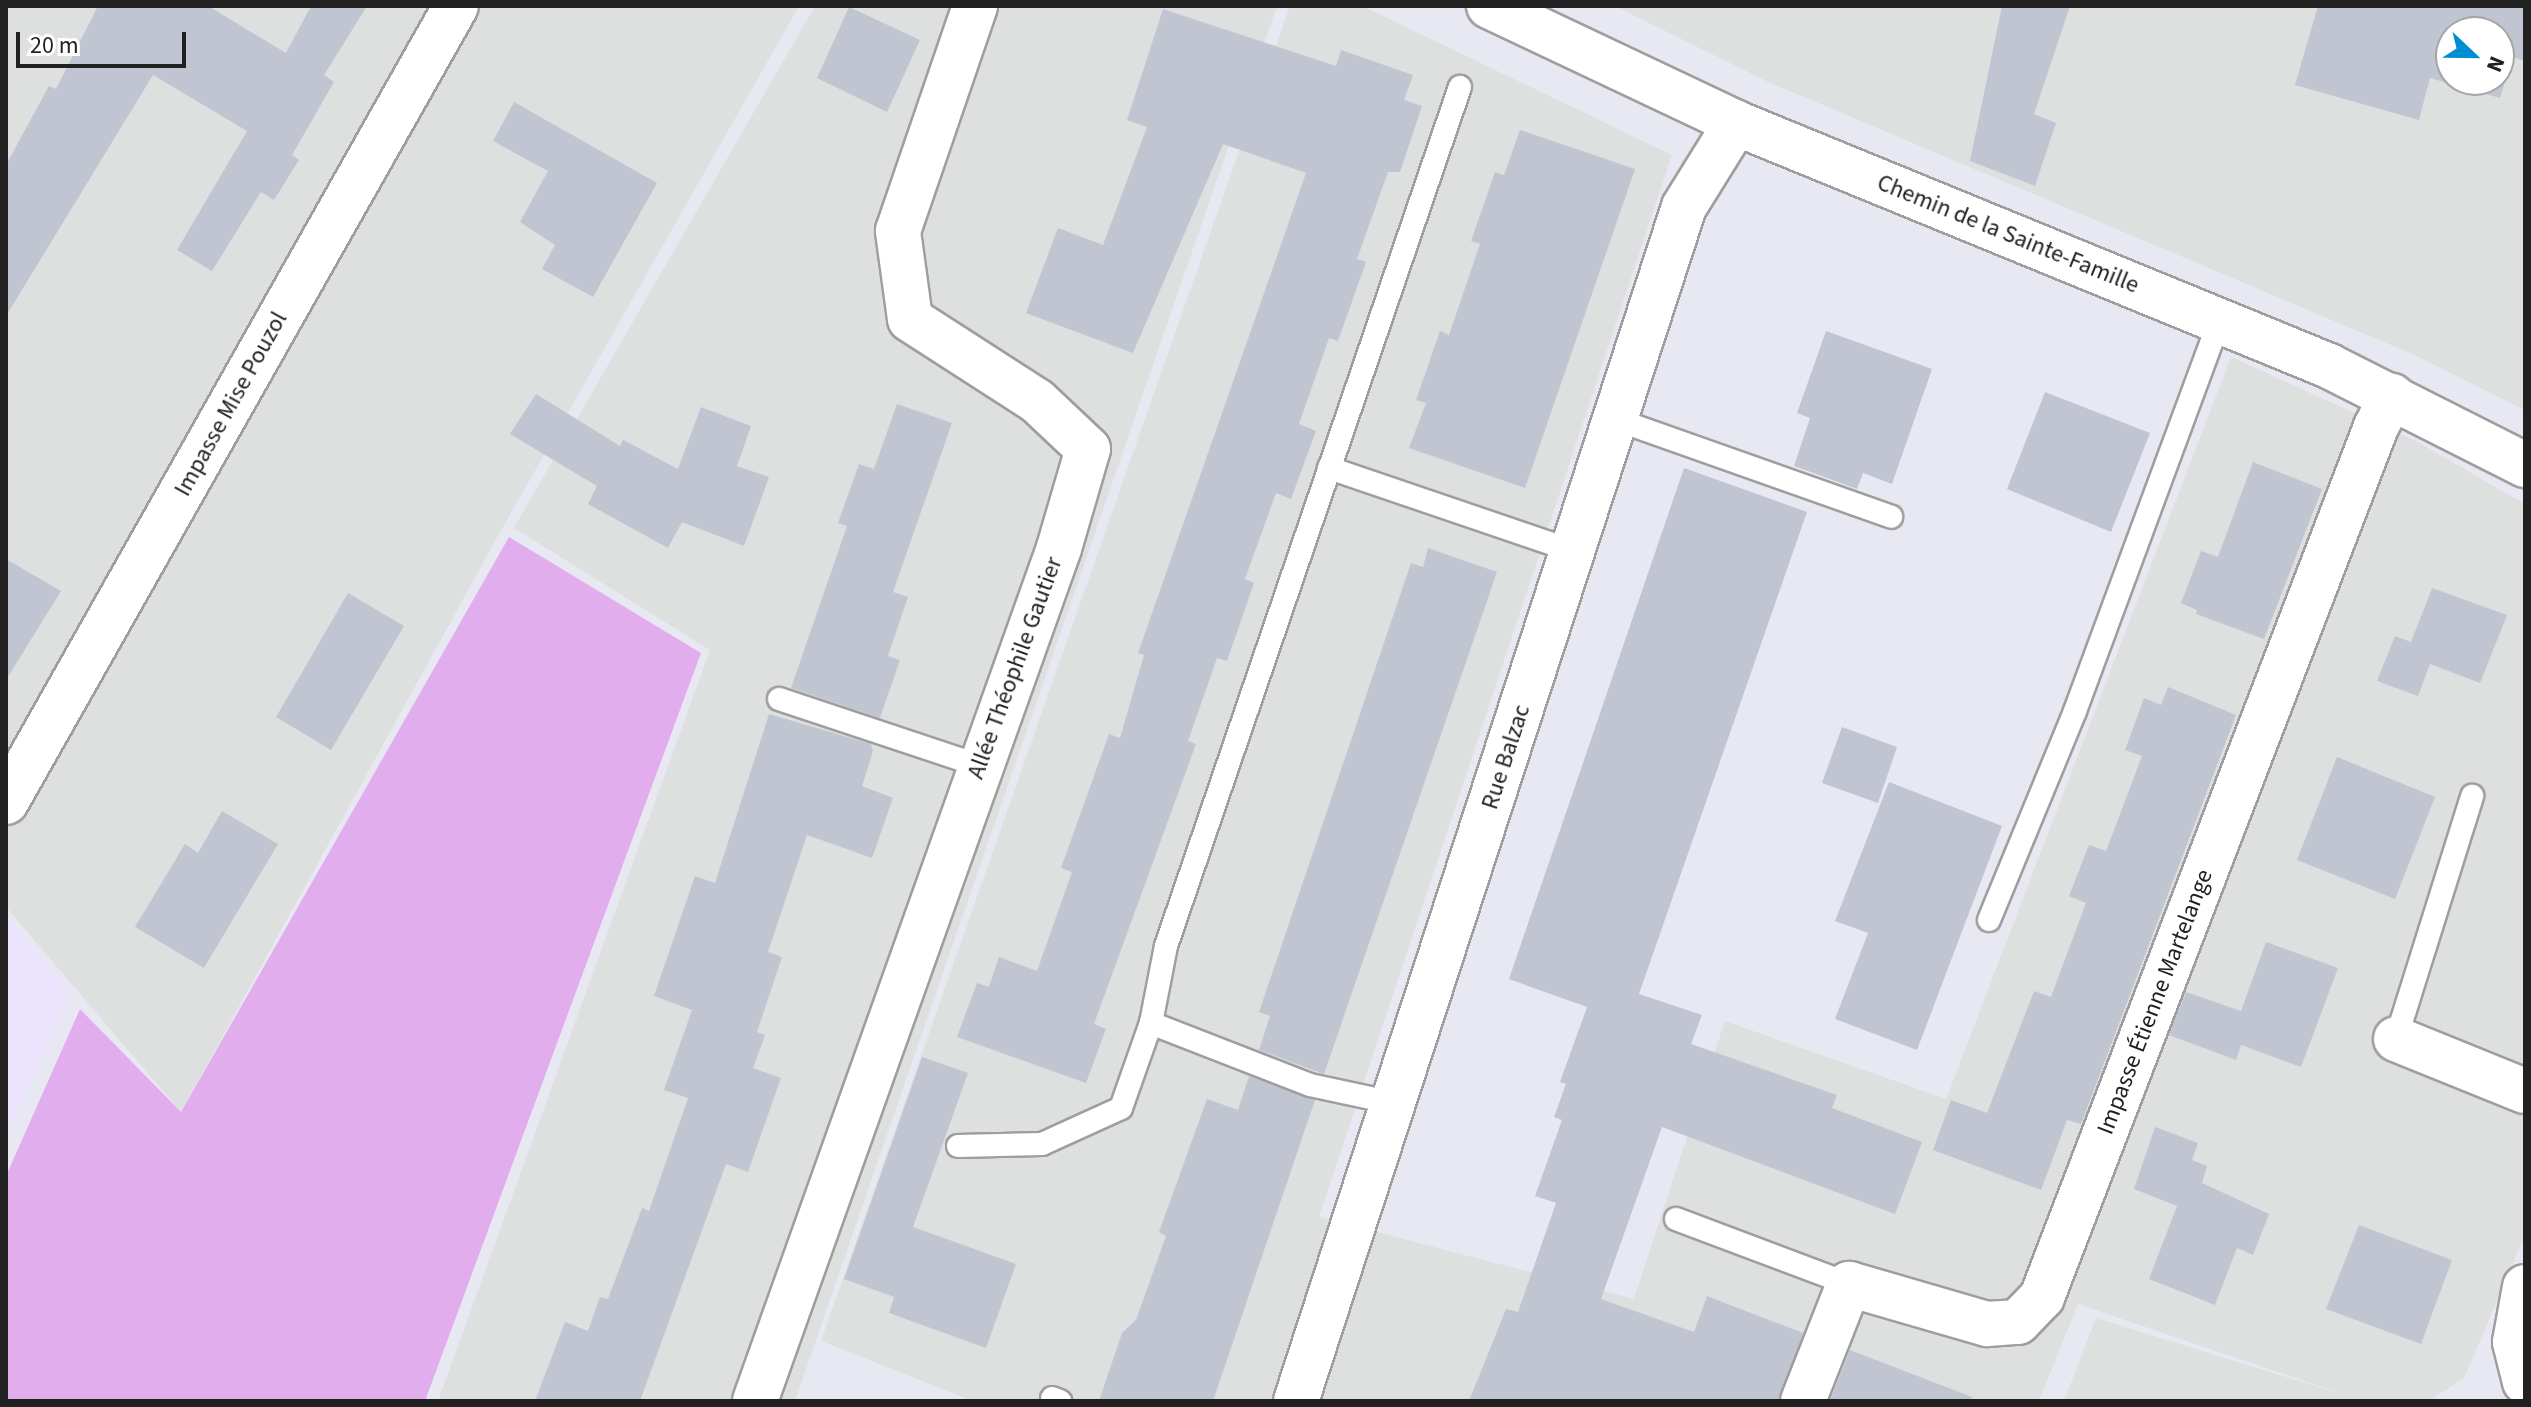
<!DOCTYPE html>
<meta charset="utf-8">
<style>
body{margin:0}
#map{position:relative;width:2531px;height:1407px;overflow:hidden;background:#e8e8f2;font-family:"Source Sans 3",sans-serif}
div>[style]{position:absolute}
.residential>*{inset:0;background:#dedfdf}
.education>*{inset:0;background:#ece4ff}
.grass>*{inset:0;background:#e2aded}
.building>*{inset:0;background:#c1c5d2}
.roads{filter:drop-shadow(2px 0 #9e9e9e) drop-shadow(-2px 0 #9e9e9e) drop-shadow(0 2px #9e9e9e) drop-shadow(0 -2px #9e9e9e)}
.lane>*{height:22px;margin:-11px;padding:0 11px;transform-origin:11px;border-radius:11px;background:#fff}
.street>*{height:44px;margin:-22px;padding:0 22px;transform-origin:22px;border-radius:22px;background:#fff}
span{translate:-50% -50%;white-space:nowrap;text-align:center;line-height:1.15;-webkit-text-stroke:6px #fff;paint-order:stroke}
.street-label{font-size:24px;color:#212121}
.frame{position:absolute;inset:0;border:8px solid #212121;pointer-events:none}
.north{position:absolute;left:2435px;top:16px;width:80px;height:80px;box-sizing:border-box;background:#fff;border:2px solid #a6a6a6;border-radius:50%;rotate:112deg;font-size:22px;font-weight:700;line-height:32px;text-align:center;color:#212121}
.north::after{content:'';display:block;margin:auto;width:28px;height:36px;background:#008ed3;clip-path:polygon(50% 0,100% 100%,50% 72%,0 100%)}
.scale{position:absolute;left:16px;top:32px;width:170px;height:36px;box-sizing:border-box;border:4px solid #212121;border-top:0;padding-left:10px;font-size:24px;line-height:28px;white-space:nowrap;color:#212121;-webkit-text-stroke:6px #fff;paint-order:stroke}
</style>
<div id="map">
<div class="residential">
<div style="clip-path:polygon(6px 6px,799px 6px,499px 534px,181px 1112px,6px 907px)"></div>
<div style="clip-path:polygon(815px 6px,1277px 6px,795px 1401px,438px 1401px,710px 650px,514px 528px)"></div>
<div style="clip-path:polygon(1290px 6px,1362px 6px,1672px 155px,1319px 1217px,1634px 1299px,1725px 1021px,1946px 1099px,2231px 357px,2414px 440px,2525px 504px,2525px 1235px,2464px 1378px,2429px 1401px,2064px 1401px,2096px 1318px,2357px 1399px,2078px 1304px,2039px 1401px,973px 1401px,821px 1341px)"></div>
<div style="clip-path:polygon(evenodd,1615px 6px,2525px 6px,2525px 410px,2419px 357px,1764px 80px,1615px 6px,2451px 32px,2499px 32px,2499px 80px,2451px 80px,2451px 32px)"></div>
</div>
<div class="education">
<div style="clip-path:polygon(6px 915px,70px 992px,6px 1139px)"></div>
</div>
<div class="grass">
<div style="clip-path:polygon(509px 537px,701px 653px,425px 1401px,6px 1401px,6px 1176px,80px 1009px,181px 1112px)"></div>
</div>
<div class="building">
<div style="clip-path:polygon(98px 6px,208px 6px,286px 53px,311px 6px,367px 6px,324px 75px,334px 82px,292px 155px,299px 160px,274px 200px,261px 192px,212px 271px,177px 250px,247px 131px,153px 75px,6px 316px,6px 165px,49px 86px,56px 89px)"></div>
<div style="clip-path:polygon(2002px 6px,2070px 6px,2034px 114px,2056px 123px,2035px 186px,1970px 161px)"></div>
<div style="clip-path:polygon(evenodd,2318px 6px,2525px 6px,2525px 61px,2513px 57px,2500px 98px,2430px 78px,2419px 120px,2295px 85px,2318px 6px,2451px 32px,2499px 32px,2499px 80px,2451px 80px,2451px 32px)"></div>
<div style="clip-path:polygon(849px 7px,920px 40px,887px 112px,817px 78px)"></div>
<div style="clip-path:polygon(1163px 9px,1336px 66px,1341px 50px,1413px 75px,1404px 100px,1422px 106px,1400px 172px,1388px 172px,1357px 259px,1366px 262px,1338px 341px,1329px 338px,1299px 424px,1316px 431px,1291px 499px,1276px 493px,1245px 579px,1254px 583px,1227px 661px,1217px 658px,1188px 741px,1196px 744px,1094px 1024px,1106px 1029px,1086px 1083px,957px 1037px,977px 983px,989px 987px,999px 957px,1037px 971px,1072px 872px,1061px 868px,1109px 734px,1120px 738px,1144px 655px,1138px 653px,1306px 173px,1223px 144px,1133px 353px,1026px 313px,1058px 228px,1103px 245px,1147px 127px,1127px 120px)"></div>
<div style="clip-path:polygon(514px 102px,657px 183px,593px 297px,542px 269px,555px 245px,520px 222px,548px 171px,493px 141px)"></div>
<div style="clip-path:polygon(1520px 130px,1635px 169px,1525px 488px,1409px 448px,1426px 403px,1416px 400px,1440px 331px,1449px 335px,1480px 244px,1471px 241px,1495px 172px,1504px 175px)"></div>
<div style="clip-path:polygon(1826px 331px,1932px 369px,1892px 484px,1863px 473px,1857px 489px,1794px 466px,1810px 418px,1797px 413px)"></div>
<div style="clip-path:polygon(2045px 392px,2150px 433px,2111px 532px,2007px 489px)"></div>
<div style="clip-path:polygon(536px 394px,620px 446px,623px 440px,678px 469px,701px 407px,751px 426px,737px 466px,769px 477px,744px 546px,682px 522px,668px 548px,588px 504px,597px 486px,510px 434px)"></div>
<div style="clip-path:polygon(897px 404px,952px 423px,893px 592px,908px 597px,888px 656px,900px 660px,880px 718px,791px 688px,847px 526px,838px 523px,859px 464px,874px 469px)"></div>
<div style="clip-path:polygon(2253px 462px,2322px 489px,2264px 639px,2196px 614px,2197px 610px,2181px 603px,2201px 551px,2218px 557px)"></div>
<div style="clip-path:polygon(1684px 468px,1807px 512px,1639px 994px,1702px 1015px,1691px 1044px,1837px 1095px,1832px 1108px,1922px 1142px,1895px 1214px,1662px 1127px,1601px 1299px,1694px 1332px,1707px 1296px,1803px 1333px,1779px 1401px,1469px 1401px,1506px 1309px,1518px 1312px,1556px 1203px,1535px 1196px,1562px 1120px,1554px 1117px,1566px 1084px,1560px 1082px,1587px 1007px,1509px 979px)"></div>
<div style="clip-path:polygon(1428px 548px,1497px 572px,1324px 1074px,1259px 1050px,1270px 1016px,1259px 1012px,1411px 563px,1423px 567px)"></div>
<div style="clip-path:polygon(6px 559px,61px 591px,6px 680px)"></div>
<div style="clip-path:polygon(2432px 588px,2507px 615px,2480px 683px,2430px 664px,2418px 696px,2377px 681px,2395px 636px,2411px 642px)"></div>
<div style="clip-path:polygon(348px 593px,404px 626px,331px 750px,276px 717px)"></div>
<div style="clip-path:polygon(2168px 687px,2236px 715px,2081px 1124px,2067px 1120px,2041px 1190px,1933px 1150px,1951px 1100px,1987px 1113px,2034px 991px,2051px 997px,2086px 903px,2069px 896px,2089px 845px,2106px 851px,2142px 756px,2125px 750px,2144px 698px,2161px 705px)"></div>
<div style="clip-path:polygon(769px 714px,871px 744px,873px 751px,862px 786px,893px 798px,872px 858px,807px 835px,768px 952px,782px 957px,757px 1032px,765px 1035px,753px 1068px,781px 1078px,748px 1172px,726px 1164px,640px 1401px,535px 1401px,565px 1322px,588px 1331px,600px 1297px,608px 1299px,642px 1208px,649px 1211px,688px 1098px,664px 1090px,692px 1010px,654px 996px,695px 876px,715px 883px)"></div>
<div style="clip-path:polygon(1842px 727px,1897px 747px,1878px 803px,1822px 783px)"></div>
<div style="clip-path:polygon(2337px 757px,2435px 797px,2395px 899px,2297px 860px)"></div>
<div style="clip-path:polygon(1889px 782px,2002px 826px,1917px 1050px,1835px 1019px,1868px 933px,1835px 921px)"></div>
<div style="clip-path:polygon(222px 811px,278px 844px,204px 968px,135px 927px,185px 844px,198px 853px)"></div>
<div style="clip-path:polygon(2266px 942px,2338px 968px,2301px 1067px,2241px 1045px,2236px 1060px,2169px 1035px,2186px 992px,2241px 1011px)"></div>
<div style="clip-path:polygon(922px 1057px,968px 1073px,913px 1227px,1016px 1264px,986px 1348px,889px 1313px,894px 1297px,844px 1279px)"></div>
<div style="clip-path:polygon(1249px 1076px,1315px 1100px,1213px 1401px,1099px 1401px,1122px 1333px,1136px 1320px,1166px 1236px,1159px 1232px,1207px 1099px,1238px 1110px)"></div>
<div style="clip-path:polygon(2155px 1127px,2198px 1143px,2192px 1160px,2207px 1166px,2202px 1183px,2269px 1214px,2253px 1255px,2237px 1248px,2215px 1305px,2149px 1279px,2177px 1206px,2134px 1189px)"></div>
<div style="clip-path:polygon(2359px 1225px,2452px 1260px,2421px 1344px,2326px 1309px)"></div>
<div style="clip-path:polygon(1850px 1350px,1972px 1397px,1971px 1401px,1830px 1401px)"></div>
</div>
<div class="roads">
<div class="lane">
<div style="left:1615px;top:419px;width:293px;rotate:19.5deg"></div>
<div style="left:1329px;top:468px;width:258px;rotate:18.8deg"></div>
<div style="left:779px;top:699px;width:212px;rotate:18.4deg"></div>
<div style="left:1989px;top:920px;width:226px;rotate:-67.6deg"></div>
<div style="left:2075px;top:711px;width:416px;rotate:-69.7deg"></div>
<div style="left:2396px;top:1039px;width:255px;rotate:-72.6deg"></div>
<div style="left:1394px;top:1103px;width:86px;rotate:-167.9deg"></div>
<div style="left:1310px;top:1085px;width:171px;rotate:-158.7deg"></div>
<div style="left:1151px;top:1023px;width:78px;rotate:-79deg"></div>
<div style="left:1166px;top:946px;width:908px;rotate:-71.11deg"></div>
<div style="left:958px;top:1146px;width:84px;rotate:-1.4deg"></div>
<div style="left:1042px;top:1144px;width:87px;rotate:-24.5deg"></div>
<div style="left:1121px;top:1108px;width:90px;rotate:-70.6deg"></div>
<div style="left:1676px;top:1219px;width:185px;rotate:20.6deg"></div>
<div style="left:1052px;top:1398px;width:9px;rotate:21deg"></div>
</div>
<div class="street">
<div style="left:1489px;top:6px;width:273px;rotate:25.3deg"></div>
<div style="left:1736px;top:123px;width:641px;rotate:22.28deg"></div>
<div style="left:2329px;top:366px;width:220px;rotate:26.8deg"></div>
<div style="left:6px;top:802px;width:914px;rotate:-60.52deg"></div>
<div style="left:2396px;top:1039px;width:139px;rotate:22deg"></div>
<div style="left:2525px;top:1287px;width:56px;rotate:100.3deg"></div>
<div style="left:2515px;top:1342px;width:41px;rotate:76deg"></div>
<div style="left:755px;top:1401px;width:906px;rotate:-70.38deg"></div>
<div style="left:1059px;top:548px;width:103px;rotate:-73.7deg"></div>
<div style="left:1088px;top:449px;width:70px;rotate:-136.7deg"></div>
<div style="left:1037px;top:401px;width:151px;rotate:-147.2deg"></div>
<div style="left:910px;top:319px;width:89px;rotate:-97.8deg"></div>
<div style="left:898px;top:231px;width:238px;rotate:-71.1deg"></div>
<div style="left:1296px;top:1401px;width:1255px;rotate:-72deg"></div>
<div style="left:1684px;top:207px;width:99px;rotate:-58.2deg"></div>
<div style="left:1803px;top:1401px;width:126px;rotate:-68.5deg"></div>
<div style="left:1849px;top:1284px;width:144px;rotate:16.2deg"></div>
<div style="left:1987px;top:1324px;width:31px;rotate:-4deg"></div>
<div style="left:2018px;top:1322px;width:35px;rotate:-46deg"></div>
<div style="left:2042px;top:1297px;width:932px;rotate:-69deg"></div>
<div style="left:2376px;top:427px;width:35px;rotate:-63deg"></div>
</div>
</div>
<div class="street-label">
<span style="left:2008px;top:234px;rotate:22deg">Chemin de la Sainte-Famille</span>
<span style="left:231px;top:404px;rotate:-61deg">Impasse Mise Pouzol</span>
<span style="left:1015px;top:668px;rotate:-70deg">Allée Théophile Gautier</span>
<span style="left:1506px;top:757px;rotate:-72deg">Rue Balzac</span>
<span style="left:2155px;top:1002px;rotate:-69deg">Impasse Étienne Martelange</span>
</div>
<div class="frame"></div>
<div class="north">N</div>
<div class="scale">20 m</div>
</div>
